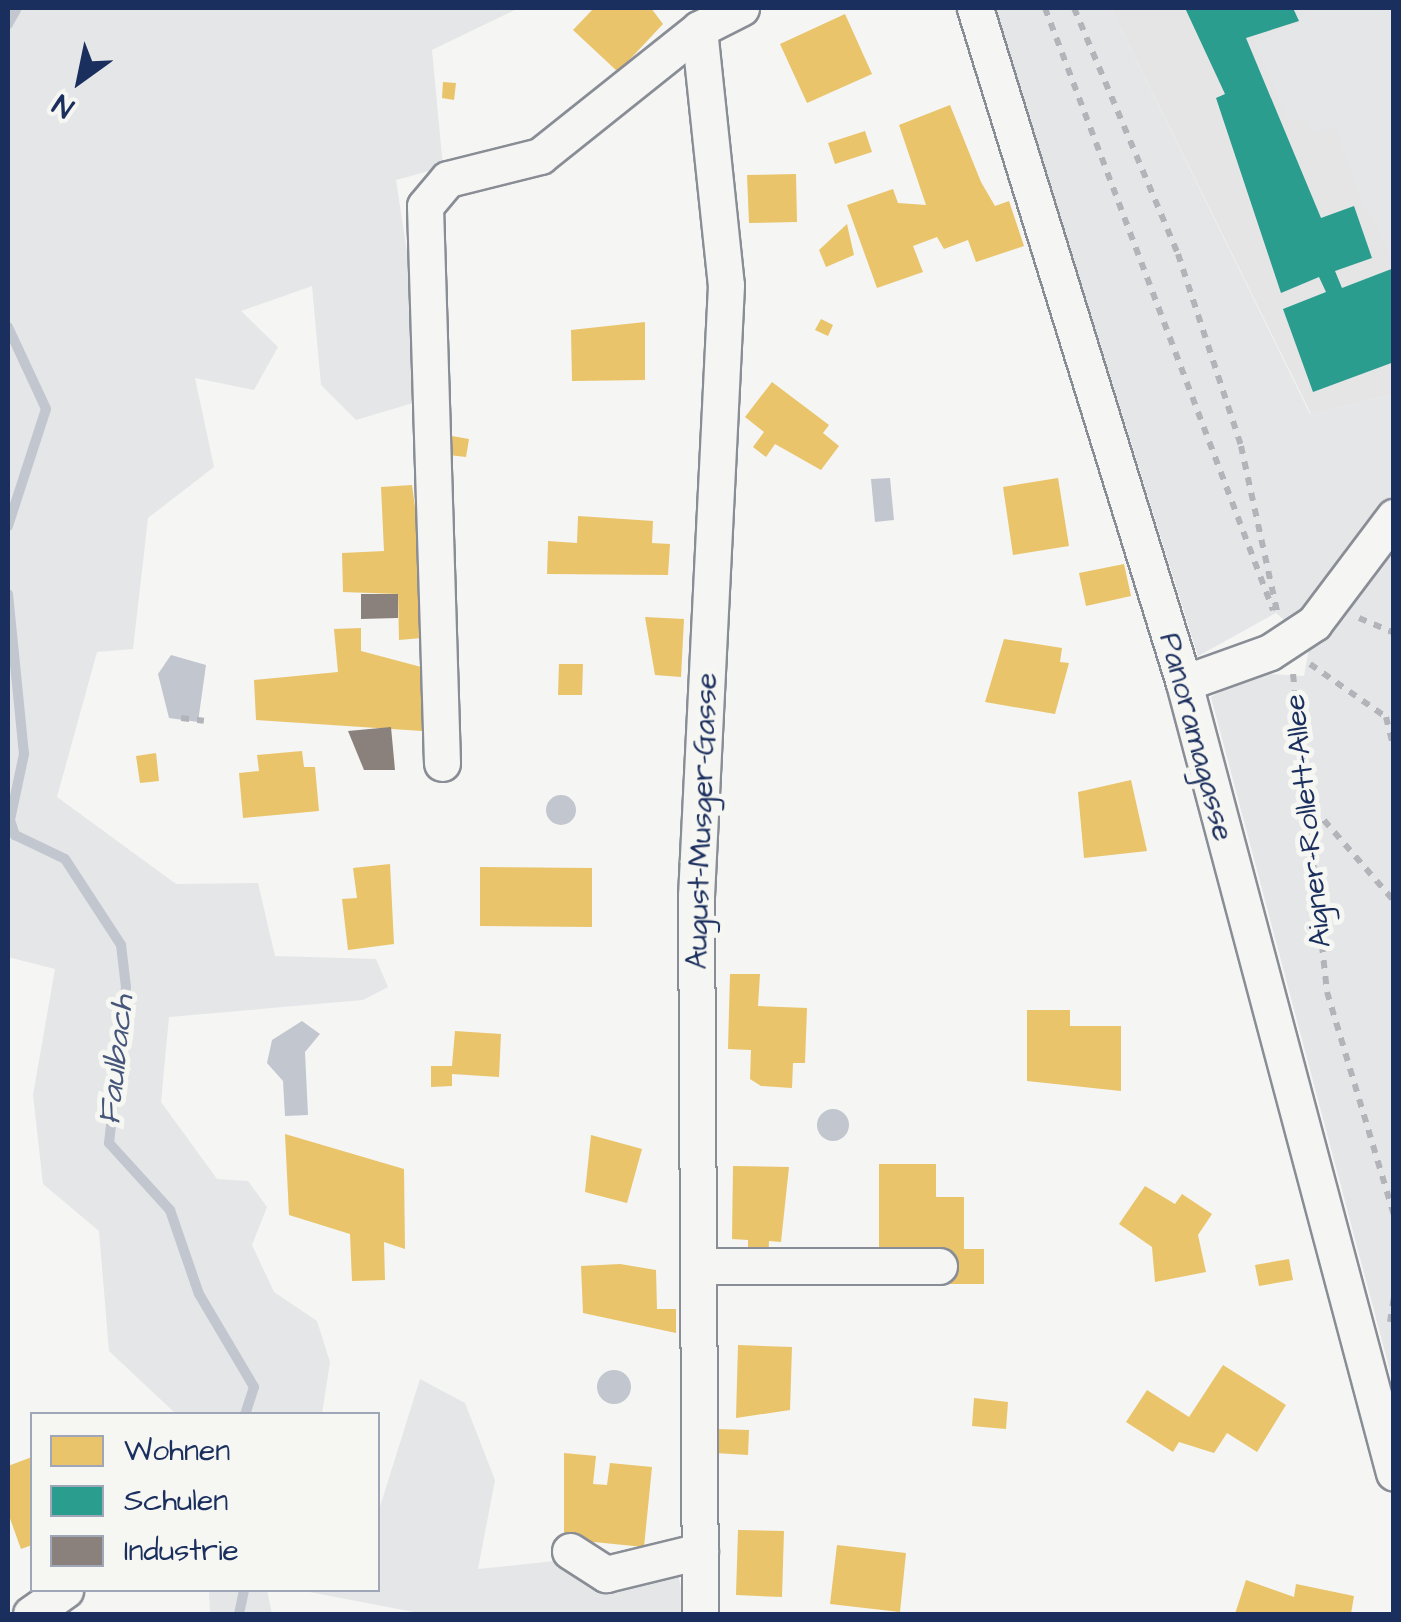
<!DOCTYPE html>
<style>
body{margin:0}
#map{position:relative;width:1401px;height:1622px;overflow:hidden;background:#f5f5f3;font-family:"Architects Daughter",sans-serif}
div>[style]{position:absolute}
.built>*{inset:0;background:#e5e5e6}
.green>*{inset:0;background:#e4e6e7}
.water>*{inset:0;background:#c1c6cf}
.round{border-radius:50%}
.homes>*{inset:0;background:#e9c46a}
.schools>*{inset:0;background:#2a9d8f}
.industry>*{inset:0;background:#8a817c}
.stream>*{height:10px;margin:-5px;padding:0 5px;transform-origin:5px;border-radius:5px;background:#c1c6cf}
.path>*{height:6px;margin-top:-3px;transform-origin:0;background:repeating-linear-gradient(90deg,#b2b4b9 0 8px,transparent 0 16px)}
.roads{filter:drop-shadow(2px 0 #898d95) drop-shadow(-2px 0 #898d95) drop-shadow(0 2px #898d95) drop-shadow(0 -2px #898d95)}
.minor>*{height:35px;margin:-17.5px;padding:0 17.5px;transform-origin:17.5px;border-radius:17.5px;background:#f5f5f3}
span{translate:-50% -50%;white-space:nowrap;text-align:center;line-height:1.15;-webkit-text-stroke:10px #f6f6f2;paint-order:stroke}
.street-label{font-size:30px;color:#1b2f5e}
.water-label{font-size:32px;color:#46567b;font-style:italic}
.frame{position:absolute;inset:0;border:10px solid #1b2f5e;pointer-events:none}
.legend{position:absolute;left:30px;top:1412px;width:350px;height:180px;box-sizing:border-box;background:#f6f6f2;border:2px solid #9ea6b7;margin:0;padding:12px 18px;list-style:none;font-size:30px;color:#1b2f5e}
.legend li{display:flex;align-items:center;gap:20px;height:50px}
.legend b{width:50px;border:2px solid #9ea6b7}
.north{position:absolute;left:30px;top:30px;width:100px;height:100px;-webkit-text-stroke:8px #f6f6f2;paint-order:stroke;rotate:213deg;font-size:28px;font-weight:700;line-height:40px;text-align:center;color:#1b2f5e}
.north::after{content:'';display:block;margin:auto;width:35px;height:45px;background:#1b2f5e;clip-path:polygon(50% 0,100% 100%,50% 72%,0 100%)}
</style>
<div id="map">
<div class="built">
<div style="clip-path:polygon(1111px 8px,1393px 8px,1393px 394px,1311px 414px)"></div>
</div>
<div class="green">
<div style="clip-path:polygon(8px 8px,519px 8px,432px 50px,443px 167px,396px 180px,415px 305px,413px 403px,356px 420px,321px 385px,312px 286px,241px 311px,278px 347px,254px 390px,195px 378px,214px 467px,148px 518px,133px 649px,97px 652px,57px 797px,176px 884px,258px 883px,275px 956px,376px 959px,388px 987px,363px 1000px,169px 1017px,161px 1102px,217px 1179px,248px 1181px,267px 1207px,252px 1245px,274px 1292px,317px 1321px,330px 1362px,322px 1414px,176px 1414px,109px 1351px,99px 1231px,43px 1184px,33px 1095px,55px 969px,8px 957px)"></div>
<div style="clip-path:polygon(995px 8px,1111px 8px,1310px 414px,1393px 394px,1393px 1382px,1211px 697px,1255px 673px,1304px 676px,1310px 643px,1276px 613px,1198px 656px)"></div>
<div style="clip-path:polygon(1293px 8px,1393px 8px,1393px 255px,1360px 199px,1335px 126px,1314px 133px,1304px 119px,1289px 120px,1255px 44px,1299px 22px)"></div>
<div style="clip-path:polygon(420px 1379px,465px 1403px,495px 1480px,478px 1569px,555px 1561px,614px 1583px,677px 1568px,686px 1614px,424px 1614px,299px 1590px,378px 1590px,378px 1513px)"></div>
<div style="clip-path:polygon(209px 1590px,267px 1590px,272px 1614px,210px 1614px)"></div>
</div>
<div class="water">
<div style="clip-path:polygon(890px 478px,894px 520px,875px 522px,871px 479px)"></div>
<div style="clip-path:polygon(171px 655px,206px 665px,198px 722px,169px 718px,158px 674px)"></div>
<div class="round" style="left:546px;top:795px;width:30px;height:30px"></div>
<div style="clip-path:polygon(302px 1021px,320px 1034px,305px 1052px,308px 1115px,285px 1116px,283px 1081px,267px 1063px,272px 1040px)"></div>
<div class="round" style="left:817px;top:1109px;width:32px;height:32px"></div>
<div class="round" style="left:597px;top:1370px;width:34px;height:34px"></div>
</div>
<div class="homes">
<div style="clip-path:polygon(594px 8px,651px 8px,663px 24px,618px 72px,573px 30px)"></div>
<div style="clip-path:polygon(845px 14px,872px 74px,807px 103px,780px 44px)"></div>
<div style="clip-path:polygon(443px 82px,456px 83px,454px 100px,442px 98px)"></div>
<div style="clip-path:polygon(950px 105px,981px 182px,995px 206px,1009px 201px,1024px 246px,976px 262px,968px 240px,944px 249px,937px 237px,913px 246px,923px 272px,877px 288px,847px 205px,893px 189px,898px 203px,926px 205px,899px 125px)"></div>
<div style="clip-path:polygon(865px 131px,872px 152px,835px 164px,828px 143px)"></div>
<div style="clip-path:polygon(796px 174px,797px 222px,749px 223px,747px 175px)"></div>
<div style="clip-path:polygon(847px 224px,854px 255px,826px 267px,819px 250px)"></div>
<div style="clip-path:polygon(821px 319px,833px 325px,828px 336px,815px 330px)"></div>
<div style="clip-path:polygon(645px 322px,645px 380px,572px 381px,571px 330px)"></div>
<div style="clip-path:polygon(772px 382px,829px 425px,823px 433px,839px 446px,821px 470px,775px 444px,766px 457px,753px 447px,764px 432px,745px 417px)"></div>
<div style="clip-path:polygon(452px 436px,469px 439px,466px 457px,449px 455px)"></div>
<div style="clip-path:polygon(1058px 478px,1069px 546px,1013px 555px,1003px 487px)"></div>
<div style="clip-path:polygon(412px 485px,433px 637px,399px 640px,398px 594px,343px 592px,342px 553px,384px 551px,381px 487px)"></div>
<div style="clip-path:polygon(578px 516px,653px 521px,652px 543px,670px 544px,668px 575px,547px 574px,548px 541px,577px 543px)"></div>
<div style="clip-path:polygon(1124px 564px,1131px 596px,1086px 606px,1079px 573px)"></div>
<div style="clip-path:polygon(645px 617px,684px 619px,681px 677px,655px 675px)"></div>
<div style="clip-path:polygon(361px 628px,361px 651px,425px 668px,422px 731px,256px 720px,254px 680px,338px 672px,334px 629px)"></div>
<div style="clip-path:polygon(1004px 639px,1062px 648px,1060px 662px,1069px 663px,1055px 714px,985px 702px)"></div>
<div style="clip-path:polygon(559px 664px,583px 664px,582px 695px,558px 695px)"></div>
<div style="clip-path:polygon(302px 751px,304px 767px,315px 767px,319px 811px,243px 818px,239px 773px,259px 771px,257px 755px)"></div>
<div style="clip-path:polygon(156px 753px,159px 781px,140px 783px,136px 756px)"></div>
<div style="clip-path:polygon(1131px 780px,1147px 851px,1084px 858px,1078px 792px)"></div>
<div style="clip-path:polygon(390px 864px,394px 944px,348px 950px,342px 899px,357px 898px,353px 868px)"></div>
<div style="clip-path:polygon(480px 867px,592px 868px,592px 927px,480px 926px)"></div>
<div style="clip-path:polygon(730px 974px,760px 974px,758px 1006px,807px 1008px,805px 1063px,793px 1063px,792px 1088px,761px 1086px,750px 1079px,751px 1050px,728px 1049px)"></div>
<div style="clip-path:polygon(1027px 1010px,1070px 1010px,1070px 1026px,1121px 1026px,1121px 1091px,1027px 1081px)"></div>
<div style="clip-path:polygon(455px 1031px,501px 1034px,499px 1077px,452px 1074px,452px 1086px,431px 1087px,431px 1066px,452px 1066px)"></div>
<div style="clip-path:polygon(285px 1134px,404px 1169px,405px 1249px,384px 1242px,385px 1280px,352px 1281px,350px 1234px,289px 1215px)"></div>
<div style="clip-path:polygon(591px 1135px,642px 1149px,627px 1203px,585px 1192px)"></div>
<div style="clip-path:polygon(879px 1164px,936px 1164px,936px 1197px,964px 1197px,964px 1249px,984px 1249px,984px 1284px,941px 1284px,940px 1249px,879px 1248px)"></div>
<div style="clip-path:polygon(733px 1166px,789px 1167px,781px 1242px,769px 1241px,768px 1263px,748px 1263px,748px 1240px,732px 1239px)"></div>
<div style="clip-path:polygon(1145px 1186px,1175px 1204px,1182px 1194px,1212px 1214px,1198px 1235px,1206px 1272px,1155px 1282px,1152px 1247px,1119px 1224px)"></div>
<div style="clip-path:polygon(1289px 1259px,1293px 1280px,1259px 1286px,1255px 1265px)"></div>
<div style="clip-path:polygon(620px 1264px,656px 1270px,657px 1309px,676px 1309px,676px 1333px,583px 1313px,581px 1266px)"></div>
<div style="clip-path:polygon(738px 1345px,792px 1347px,790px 1410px,736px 1418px)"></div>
<div style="clip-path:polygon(1223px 1365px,1286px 1405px,1257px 1452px,1227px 1433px,1214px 1453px,1179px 1442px,1173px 1452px,1126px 1422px,1147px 1390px,1189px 1417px)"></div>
<div style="clip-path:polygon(974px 1398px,1008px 1402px,1006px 1429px,972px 1426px)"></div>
<div style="clip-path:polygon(716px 1429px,749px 1430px,748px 1455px,715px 1453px)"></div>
<div style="clip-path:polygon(564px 1453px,596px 1456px,593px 1484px,607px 1485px,610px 1463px,652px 1467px,644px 1547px,564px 1539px)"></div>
<div style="clip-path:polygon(32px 1457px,32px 1545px,21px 1549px,8px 1513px,8px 1466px)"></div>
<div style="clip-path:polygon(738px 1530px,784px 1531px,782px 1597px,736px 1595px)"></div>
<div style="clip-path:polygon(837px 1545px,906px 1553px,900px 1612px,830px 1604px)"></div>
<div style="clip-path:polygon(1246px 1580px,1294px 1597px,1296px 1584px,1354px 1596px,1351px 1614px,1235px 1614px)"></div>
</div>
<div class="schools">
<div style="clip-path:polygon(1185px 8px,1293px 8px,1299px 21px,1246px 38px,1321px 218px,1354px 206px,1372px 258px,1335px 271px,1342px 288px,1394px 268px,1394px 362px,1313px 392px,1283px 309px,1326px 292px,1319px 277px,1281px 293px,1216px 98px,1225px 94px)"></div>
</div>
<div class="industry">
<div style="clip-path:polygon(361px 594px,398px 594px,398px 618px,361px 619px)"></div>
<div style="clip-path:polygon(391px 727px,395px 770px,364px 770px,348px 731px)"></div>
</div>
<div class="stream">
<div style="left:8px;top:24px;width:18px;rotate:-61deg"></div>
<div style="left:8px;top:327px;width:90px;rotate:65.1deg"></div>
<div style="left:46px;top:409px;width:123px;rotate:108deg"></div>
<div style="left:8px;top:594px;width:161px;rotate:84.3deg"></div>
<div style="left:24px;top:754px;width:67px;rotate:102deg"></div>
<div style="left:10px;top:820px;width:16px;rotate:72deg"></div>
<div style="left:15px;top:835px;width:55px;rotate:25.6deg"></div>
<div style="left:65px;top:859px;width:103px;rotate:56.9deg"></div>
<div style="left:121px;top:945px;width:42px;rotate:83.2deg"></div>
<div style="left:126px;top:987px;width:157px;rotate:96.2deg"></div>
<div style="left:109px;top:1143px;width:91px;rotate:47.7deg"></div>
<div style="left:170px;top:1210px;width:89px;rotate:71deg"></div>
<div style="left:199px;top:1294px;width:108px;rotate:59.4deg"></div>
<div style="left:254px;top:1387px;width:28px;rotate:108deg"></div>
<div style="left:239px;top:1614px;width:25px;rotate:-78deg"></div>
</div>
<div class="path">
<div style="left:1045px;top:8px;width:644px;rotate:69.26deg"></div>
<div style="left:1074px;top:8px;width:267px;rotate:67.1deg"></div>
<div style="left:1178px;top:254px;width:202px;rotate:71.8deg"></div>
<div style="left:1241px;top:446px;width:169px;rotate:77.7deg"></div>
<div style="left:1359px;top:618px;width:38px;rotate:23deg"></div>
<div style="left:1310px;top:664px;width:93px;rotate:34.9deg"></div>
<div style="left:1386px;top:717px;width:33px;rotate:76deg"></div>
<div style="left:1293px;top:674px;width:320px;rotate:83.9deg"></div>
<div style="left:1327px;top:992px;width:234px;rotate:73.3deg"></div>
<div style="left:181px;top:718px;width:23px;rotate:7deg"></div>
<div style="left:1303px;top:796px;width:139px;rotate:49.1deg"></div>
<div style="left:1390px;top:1322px;width:26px;rotate:-81deg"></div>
</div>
<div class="roads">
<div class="minor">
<div style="left:975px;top:8px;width:707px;rotate:72.8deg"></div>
<div style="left:1184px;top:683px;width:817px;rotate:75.11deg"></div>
<div style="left:699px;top:29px;width:257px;rotate:84deg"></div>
<div style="left:726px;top:285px;width:612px;rotate:92.81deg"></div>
<div style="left:696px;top:896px;width:718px;rotate:89.68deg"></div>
<div style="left:1184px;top:683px;width:91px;rotate:-19.8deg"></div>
<div style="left:1270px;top:652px;width:53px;rotate:-33.4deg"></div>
<div style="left:1314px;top:623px;width:133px;rotate:-53deg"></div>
<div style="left:442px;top:763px;width:557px;rotate:-91.75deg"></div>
<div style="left:425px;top:206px;width:35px;rotate:-50deg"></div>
<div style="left:448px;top:179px;width:95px;rotate:-14deg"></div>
<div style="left:540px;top:156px;width:203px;rotate:-38.6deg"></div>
<div style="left:699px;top:29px;width:47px;rotate:-26.6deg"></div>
<div style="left:699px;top:1266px;width:240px"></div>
<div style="left:570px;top:1551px;width:43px;rotate:32.6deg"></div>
<div style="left:606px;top:1574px;width:97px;rotate:-13.7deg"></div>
<div style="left:31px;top:1614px;width:42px;rotate:-35.2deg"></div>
</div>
</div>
<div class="street-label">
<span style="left:1196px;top:737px;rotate:75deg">Panoramagasse</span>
<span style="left:702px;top:821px;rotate:-88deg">August-Musger-Gasse</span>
<span style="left:1308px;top:821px;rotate:-96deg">Aigner-Rollett-Allee</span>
</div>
<div class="water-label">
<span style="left:117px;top:1060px;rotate:-84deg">Faulbach</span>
</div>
<div class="frame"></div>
<ul class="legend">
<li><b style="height:28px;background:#e9c46a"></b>Wohnen</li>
<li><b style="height:28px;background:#2a9d8f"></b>Schulen</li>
<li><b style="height:28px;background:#8a817c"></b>Industrie</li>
</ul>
<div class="north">N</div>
</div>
